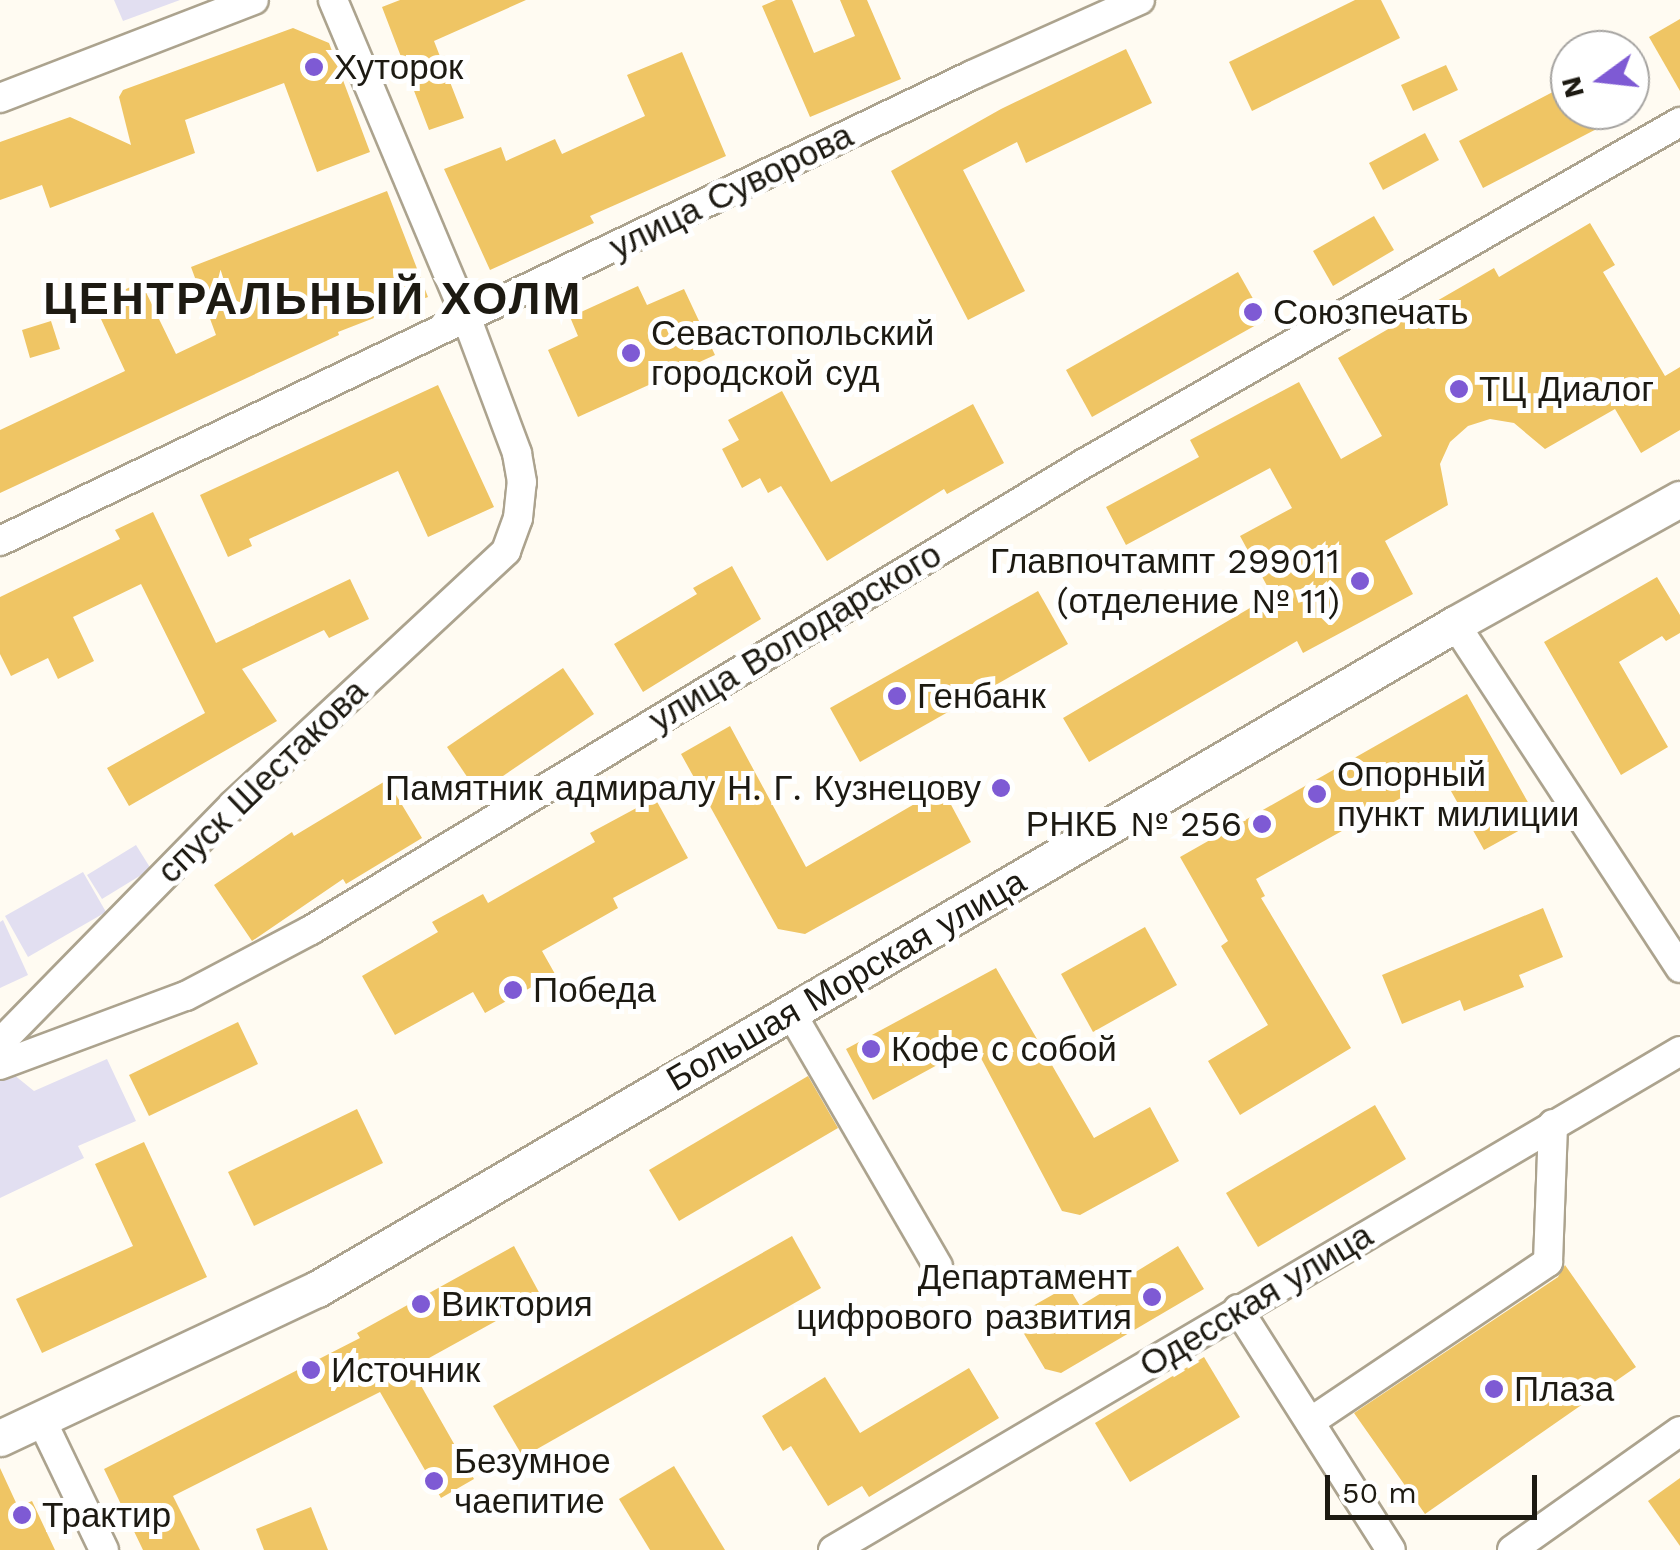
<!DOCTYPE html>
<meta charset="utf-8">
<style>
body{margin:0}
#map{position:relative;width:1680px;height:1550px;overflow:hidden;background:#fffbf2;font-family:"Work Sans",sans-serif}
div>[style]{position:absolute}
.green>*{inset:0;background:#e2dff1}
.building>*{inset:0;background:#efc564}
.roads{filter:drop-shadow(2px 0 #aca38e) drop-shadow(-2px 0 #aca38e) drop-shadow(0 2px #aca38e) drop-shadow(0 -2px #aca38e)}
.minor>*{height:28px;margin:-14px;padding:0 14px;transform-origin:14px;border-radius:14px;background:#fff}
.major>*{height:35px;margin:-17.5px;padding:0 17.5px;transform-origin:17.5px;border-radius:17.5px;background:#fff}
.dots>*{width:28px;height:28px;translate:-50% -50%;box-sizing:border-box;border:5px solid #fff;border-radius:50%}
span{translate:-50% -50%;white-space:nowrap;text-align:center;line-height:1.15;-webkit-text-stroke:10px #fff;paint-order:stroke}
.poi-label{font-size:35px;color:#1d1a12}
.left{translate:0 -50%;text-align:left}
.right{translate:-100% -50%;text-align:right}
.street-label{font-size:35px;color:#1d1a12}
.district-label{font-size:45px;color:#1d1a12;font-weight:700;letter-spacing:2.5px}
.north{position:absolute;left:1550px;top:30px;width:100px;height:100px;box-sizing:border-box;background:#fff;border:2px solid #a5a3a0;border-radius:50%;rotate:255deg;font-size:28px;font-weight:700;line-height:40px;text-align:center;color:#1d1a12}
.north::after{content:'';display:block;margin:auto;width:35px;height:45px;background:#7e5ad4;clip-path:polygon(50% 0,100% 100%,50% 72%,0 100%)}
.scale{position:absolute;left:1325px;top:1475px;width:212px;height:45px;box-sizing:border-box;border:5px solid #1d1a12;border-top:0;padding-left:12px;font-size:30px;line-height:35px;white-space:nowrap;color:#1d1a12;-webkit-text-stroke:8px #fff;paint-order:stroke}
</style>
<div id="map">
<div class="green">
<div style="clip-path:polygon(114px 0,180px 0,123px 21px)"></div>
<div style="clip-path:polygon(136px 845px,151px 869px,102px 899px,87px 875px)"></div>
<div style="clip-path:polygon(83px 872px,106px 912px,28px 957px,5px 916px)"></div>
<div style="clip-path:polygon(3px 920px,28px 975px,0 988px,0 922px)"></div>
<div style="clip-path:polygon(107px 1059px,136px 1121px,78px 1146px,84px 1158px,0 1198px,0 1077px,8px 1070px,34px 1091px)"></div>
</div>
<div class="building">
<div style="clip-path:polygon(400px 0,526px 0,434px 41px,464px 118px,429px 130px,382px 7px)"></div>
<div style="clip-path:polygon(776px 0,792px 0,814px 53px,855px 36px,840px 0,867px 0,901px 79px,810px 117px,762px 6px)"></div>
<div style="clip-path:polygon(1355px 0,1381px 0,1400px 38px,1252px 111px,1229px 62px)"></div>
<div style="clip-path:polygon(1680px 19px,1680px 91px,1649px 37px)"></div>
<div style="clip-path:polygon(293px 28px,329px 43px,370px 152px,317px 172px,284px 83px,185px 120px,195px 153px,50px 208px,42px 185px,0 200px,0 142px,70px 117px,131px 145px,119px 97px,123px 90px)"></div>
<div style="clip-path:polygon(1126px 49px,1152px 103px,1026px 163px,1017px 142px,963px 170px,1025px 291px,968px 320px,891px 171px,1001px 109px)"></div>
<div style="clip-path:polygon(682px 52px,726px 156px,590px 216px,594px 223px,490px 270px,444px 169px,501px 147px,506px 161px,555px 139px,562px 154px,645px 116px,627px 75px)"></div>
<div style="clip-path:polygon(1446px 65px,1458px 90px,1413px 111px,1401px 85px)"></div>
<div style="clip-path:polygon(1570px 83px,1570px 110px,1633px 110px,1483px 188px,1459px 141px)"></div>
<div style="clip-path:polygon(1425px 133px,1439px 160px,1383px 190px,1369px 163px)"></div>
<div style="clip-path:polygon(387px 191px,428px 297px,338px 332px,339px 335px,0 493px,0 430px,125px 371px,94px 304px,141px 282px,176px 354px,216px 335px,191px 267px)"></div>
<div style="clip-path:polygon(1374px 216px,1394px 250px,1333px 286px,1313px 251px)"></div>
<div style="clip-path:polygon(1590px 223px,1615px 265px,1603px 272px,1665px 376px,1680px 367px,1680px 430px,1641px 453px,1615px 409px,1545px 449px,1514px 423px,1490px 419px,1468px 426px,1450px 442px,1440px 464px,1448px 505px,1385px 541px,1413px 594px,1303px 653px,1297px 641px,1089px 762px,1063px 718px,1272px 595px,1240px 536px,1292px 508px,1270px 468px,1126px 545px,1106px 507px,1199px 457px,1190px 440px,1299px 382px,1341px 459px,1382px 436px,1338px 358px,1494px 268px,1499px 277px)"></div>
<div style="clip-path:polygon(1238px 272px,1265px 320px,1092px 417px,1066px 370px)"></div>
<div style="clip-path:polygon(638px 286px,647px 305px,684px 289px,715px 355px,578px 417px,548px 350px,578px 336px,570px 317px)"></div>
<div style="clip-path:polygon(51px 321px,60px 349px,30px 358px,22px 330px)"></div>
<div style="clip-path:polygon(438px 385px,494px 507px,428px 537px,398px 471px,249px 539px,252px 546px,228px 557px,200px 495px)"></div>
<div style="clip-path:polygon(782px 391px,831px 482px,973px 404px,1004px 463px,947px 494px,944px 489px,827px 561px,781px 486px,768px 493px,760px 478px,742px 488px,722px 449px,739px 440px,728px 420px)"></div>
<div style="clip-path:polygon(153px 512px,216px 643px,350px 579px,369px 619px,329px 638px,324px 630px,242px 669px,277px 721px,129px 806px,107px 768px,205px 713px,141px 584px,73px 617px,94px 661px,58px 679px,48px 658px,11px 676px,0 654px,0 597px,120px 539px,115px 530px)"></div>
<div style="clip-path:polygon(732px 566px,761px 619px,643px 692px,614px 644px,697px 594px,693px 588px)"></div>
<div style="clip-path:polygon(1657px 577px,1680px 615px,1680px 633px,1666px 641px,1662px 636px,1619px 662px,1668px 747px,1621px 775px,1544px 642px)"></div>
<div style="clip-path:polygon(1038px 591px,1068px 644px,860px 762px,830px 708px)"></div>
<div style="clip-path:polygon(563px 668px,594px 714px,478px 793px,447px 747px)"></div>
<div style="clip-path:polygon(1467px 694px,1538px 820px,1484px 850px,1442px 775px,1256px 879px,1265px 896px,1261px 898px,1351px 1048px,1240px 1115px,1208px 1061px,1268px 1025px,1221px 946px,1228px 941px,1180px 857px)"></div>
<div style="clip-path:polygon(730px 726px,806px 867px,942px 788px,971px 842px,805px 934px,778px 929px,681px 754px)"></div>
<div style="clip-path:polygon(387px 780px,422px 838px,346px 884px,343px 879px,252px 941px,214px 885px,292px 832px,294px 836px)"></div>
<div style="clip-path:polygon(655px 798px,688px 858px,613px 898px,618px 908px,542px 951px,555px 974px,485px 1013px,473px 992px,395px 1035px,362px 976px,438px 932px,432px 922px,483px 894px,488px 903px,595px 842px,590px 833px)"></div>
<div style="clip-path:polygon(1543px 908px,1563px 957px,1519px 975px,1524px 987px,1464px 1011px,1460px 1000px,1402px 1024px,1382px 975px)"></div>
<div style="clip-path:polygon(1145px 927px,1177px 985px,1093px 1032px,1061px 974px)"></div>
<div style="clip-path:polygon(996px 968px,1094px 1138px,1150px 1107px,1179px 1161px,1080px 1215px,1062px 1211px,974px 1045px,873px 1100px,846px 1049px)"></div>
<div style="clip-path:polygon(238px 1022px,258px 1064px,149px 1116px,129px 1075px)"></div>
<div style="clip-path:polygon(808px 1076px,838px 1128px,679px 1221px,649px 1170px)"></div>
<div style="clip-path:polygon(1375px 1105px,1406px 1159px,1258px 1247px,1226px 1193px)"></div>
<div style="clip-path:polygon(357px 1109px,383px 1163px,254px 1226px,228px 1172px)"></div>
<div style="clip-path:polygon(144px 1142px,207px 1277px,42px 1353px,16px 1299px,133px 1246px,95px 1164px)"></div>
<div style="clip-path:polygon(792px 1236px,821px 1288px,523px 1457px,493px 1406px)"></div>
<div style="clip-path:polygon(514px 1246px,541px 1296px,411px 1368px,474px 1479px,441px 1498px,380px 1392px,173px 1496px,200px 1550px,143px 1550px,104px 1469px,360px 1338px,357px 1333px)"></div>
<div style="clip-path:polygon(1178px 1246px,1204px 1289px,1061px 1373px,1045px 1369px,1020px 1327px,1024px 1311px,1068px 1286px,1080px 1306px)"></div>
<div style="clip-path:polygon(1565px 1265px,1636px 1367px,1425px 1514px,1354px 1413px,1558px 1277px)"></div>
<div style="clip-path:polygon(1204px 1357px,1240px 1417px,1130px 1482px,1095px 1423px)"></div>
<div style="clip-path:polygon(969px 1368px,999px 1418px,869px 1497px,862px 1486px,828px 1506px,791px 1446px,783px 1451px,762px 1416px,825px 1377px,860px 1433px)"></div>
<div style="clip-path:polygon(674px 1466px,725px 1550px,650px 1550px,619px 1499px)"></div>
<div style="clip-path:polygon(0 1468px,18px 1507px,32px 1501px,55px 1550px,0 1550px)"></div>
<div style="clip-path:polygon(1680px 1478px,1680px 1546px,1648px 1501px)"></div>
<div style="clip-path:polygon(311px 1507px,328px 1550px,264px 1550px,256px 1529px)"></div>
</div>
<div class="roads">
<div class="minor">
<div style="left:0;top:98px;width:272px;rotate:-21.1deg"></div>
<div style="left:0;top:541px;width:1078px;rotate:-25.61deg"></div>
<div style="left:972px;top:75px;width:184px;rotate:-24.1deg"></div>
<div style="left:1455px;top:624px;width:411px;rotate:56.8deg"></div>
<div style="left:790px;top:1011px;width:295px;rotate:59.9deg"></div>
<div style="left:0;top:1043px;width:333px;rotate:-45.6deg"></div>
<div style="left:233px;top:805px;width:373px;rotate:-42.9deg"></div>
<div style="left:506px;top:551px;width:35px;rotate:-70deg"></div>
<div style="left:518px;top:518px;width:36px;rotate:-84deg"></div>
<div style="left:522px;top:482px;width:29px;rotate:-100deg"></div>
<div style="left:517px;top:453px;width:143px;rotate:-110.5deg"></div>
<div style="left:467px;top:319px;width:346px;rotate:-112.8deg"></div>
<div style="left:0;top:1065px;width:198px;rotate:-20.4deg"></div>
<div style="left:186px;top:996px;width:141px;rotate:-27.8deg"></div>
<div style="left:311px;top:930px;width:902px;rotate:-31.12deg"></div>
<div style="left:1083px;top:464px;width:688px;rotate:-29.81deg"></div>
<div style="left:1238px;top:1309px;width:285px;rotate:57.6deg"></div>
<div style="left:41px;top:1419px;width:145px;rotate:64.3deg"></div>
<div style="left:1310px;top:1422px;width:287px;rotate:-33.9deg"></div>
<div style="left:1548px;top:1262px;width:138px;rotate:-87.9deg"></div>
<div style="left:833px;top:1550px;width:983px;rotate:-30.5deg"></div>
<div style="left:1512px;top:1550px;width:206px;rotate:-35.3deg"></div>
</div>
<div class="major">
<div style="left:0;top:1438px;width:350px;rotate:-25.2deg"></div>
<div style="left:317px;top:1289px;width:1318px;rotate:-30.3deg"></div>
<div style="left:1455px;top:624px;width:257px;rotate:-29.1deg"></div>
</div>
</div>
<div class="dots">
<div style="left:314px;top:67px;background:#7e5ad4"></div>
<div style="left:1253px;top:312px;background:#7e5ad4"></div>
<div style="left:631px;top:353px;background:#7e5ad4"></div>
<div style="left:1459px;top:389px;background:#7e5ad4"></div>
<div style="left:1360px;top:581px;background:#7e5ad4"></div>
<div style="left:897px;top:696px;background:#7e5ad4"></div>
<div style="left:1001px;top:788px;background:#7e5ad4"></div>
<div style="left:1317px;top:794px;background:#7e5ad4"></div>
<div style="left:1262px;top:824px;background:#7e5ad4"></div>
<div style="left:513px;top:990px;background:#7e5ad4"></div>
<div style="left:871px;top:1049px;background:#7e5ad4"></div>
<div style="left:1152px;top:1297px;background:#7e5ad4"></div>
<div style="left:421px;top:1304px;background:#7e5ad4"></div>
<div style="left:311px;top:1370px;background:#7e5ad4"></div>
<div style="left:1494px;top:1389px;background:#7e5ad4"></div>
<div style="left:434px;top:1481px;background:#7e5ad4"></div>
<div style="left:22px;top:1515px;background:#7e5ad4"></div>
</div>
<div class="poi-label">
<span class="left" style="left:334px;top:67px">Хуторок</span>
<span class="left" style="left:1273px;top:312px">Союзпечать</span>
<span class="left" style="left:651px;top:353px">Севастопольский<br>городской суд</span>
<span class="left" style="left:1479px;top:389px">ТЦ Диалог</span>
<span class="right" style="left:1340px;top:581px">Главпочтампт 299011<br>(отделение № 11)</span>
<span class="left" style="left:917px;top:696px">Генбанк</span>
<span class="left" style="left:1337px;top:794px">Опорный<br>пункт милиции</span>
<span class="right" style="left:981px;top:788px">Памятник адмиралу Н. Г. Кузнецову</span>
<span class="right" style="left:1242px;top:824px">РНКБ № 256</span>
<span class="left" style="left:533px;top:990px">Победа</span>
<span class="left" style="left:891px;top:1049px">Кофе с собой</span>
<span class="right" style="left:1132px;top:1297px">Департамент<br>цифрового развития</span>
<span class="left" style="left:441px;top:1304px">Виктория</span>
<span class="left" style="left:331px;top:1370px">Источник</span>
<span class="left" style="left:1514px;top:1389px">Плаза</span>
<span class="left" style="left:454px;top:1481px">Безумное<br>чаепитие</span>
<span class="left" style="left:42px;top:1515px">Трактир</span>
</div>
<div class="street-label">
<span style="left:731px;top:191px;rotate:-26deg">улица Суворова</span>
<span style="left:795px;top:637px;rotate:-31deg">улица Володарского</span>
<span style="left:262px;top:781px;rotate:-44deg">спуск Шестакова</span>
<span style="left:846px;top:980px;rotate:-30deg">Большая Морская улица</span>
<span style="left:1256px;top:1300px;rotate:-31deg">Одесская улица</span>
</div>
<div class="district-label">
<span style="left:313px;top:299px">ЦЕНТРАЛЬНЫЙ ХОЛМ</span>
</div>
<div class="north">N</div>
<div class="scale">50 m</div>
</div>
